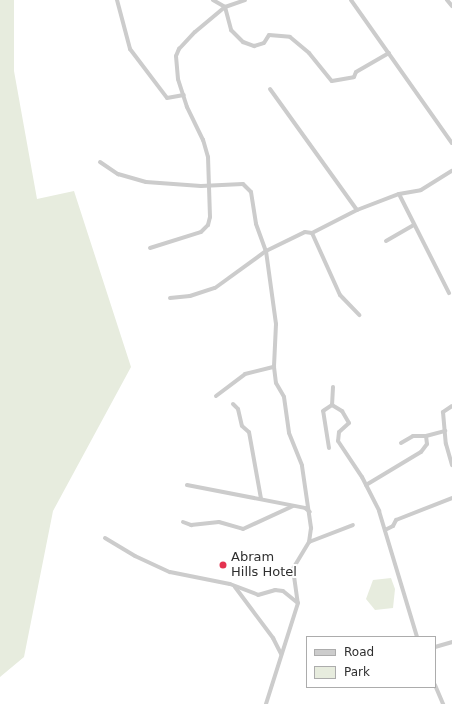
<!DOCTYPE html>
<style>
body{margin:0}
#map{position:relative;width:452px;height:704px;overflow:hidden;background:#fff;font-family:"DejaVu Sans",sans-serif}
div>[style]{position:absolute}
.green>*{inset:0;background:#e7ecde}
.minor>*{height:4px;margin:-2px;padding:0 2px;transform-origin:2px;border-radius:2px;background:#ccc}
.dots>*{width:11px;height:11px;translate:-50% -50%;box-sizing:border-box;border:2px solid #fff;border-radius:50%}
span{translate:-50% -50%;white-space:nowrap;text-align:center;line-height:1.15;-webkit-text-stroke:4px #fff;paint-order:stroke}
.poi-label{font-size:13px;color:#2f2f2f}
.left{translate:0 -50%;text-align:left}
.legend{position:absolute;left:306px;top:636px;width:130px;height:52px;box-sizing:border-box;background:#fff;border:1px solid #acacac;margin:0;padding:5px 7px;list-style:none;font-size:12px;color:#2f2f2f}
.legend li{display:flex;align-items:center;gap:8px;height:20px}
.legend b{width:20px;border:1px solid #acacac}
</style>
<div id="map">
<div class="green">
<div style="clip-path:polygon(0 0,14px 0,14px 71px,37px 199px,74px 191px,131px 367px,53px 511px,24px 657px,0 677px)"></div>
<div style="clip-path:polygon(391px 578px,395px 589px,393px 608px,375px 610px,366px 599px,373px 580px)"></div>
</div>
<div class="minor">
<div style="left:117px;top:0;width:51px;rotate:75.1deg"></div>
<div style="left:130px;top:49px;width:61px;rotate:52.9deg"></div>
<div style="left:167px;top:98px;width:17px;rotate:-10deg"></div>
<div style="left:213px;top:0;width:14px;rotate:30deg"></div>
<div style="left:225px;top:7px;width:21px;rotate:-19deg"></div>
<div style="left:351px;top:0;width:175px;rotate:54.8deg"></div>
<div style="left:447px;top:0;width:8px;rotate:50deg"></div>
<div style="left:225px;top:7px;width:24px;rotate:75deg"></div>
<div style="left:231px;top:30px;width:17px;rotate:45deg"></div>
<div style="left:243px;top:42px;width:12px;rotate:20deg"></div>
<div style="left:254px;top:46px;width:10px;rotate:-17deg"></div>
<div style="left:264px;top:43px;width:9px;rotate:-58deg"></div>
<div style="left:269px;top:35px;width:21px;rotate:5deg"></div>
<div style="left:290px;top:37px;width:25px;rotate:40deg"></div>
<div style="left:309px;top:53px;width:36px;rotate:51deg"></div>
<div style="left:332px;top:81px;width:22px;rotate:-10deg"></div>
<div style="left:354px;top:77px;width:5px;rotate:-68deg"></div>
<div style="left:356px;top:72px;width:38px;rotate:-30deg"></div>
<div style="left:270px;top:89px;width:149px;rotate:54.3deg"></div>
<div style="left:100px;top:162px;width:22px;rotate:34deg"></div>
<div style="left:118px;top:174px;width:29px;rotate:16deg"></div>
<div style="left:146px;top:182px;width:55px;rotate:4.2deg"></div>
<div style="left:201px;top:186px;width:42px;rotate:-2.7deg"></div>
<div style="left:243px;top:184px;width:11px;rotate:45deg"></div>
<div style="left:251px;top:192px;width:32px;rotate:81deg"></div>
<div style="left:256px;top:224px;width:29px;rotate:70deg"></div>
<div style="left:266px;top:251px;width:74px;rotate:82.2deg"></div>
<div style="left:276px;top:324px;width:43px;rotate:92.7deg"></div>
<div style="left:274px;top:367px;width:16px;rotate:83deg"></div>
<div style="left:276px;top:383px;width:16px;rotate:60deg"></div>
<div style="left:284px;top:397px;width:36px;rotate:82deg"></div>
<div style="left:289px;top:433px;width:35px;rotate:68deg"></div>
<div style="left:302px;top:466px;width:63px;rotate:81.7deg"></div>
<div style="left:311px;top:528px;width:14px;rotate:98deg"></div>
<div style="left:309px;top:542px;width:31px;rotate:121deg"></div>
<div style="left:293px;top:569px;width:34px;rotate:82deg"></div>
<div style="left:298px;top:603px;width:106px;rotate:107.6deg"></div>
<div style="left:399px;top:194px;width:111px;rotate:63.2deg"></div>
<div style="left:312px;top:233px;width:68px;rotate:65.7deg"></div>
<div style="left:340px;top:295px;width:28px;rotate:46deg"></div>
<div style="left:386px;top:241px;width:32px;rotate:-30deg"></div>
<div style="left:150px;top:248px;width:53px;rotate:-17.4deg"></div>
<div style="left:201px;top:232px;width:10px;rotate:-45deg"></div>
<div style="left:208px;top:225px;width:8px;rotate:-76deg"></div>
<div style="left:210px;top:217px;width:60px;rotate:-91.9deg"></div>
<div style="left:208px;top:157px;width:18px;rotate:-106deg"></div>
<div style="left:203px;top:140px;width:37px;rotate:-116deg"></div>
<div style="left:187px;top:107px;width:29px;rotate:-108deg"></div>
<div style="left:178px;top:79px;width:23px;rotate:-95deg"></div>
<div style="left:176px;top:56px;width:8px;rotate:-67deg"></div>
<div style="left:179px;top:49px;width:23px;rotate:-47deg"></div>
<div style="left:195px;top:32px;width:39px;rotate:-40deg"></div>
<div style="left:170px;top:298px;width:20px;rotate:-6deg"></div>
<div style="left:190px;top:296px;width:26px;rotate:-18deg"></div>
<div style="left:215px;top:288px;width:63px;rotate:-36deg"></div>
<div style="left:266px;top:251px;width:43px;rotate:-26deg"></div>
<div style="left:305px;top:232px;width:7px;rotate:8deg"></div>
<div style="left:312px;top:233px;width:51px;rotate:-27.1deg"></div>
<div style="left:357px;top:210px;width:45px;rotate:-20.9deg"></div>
<div style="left:399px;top:194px;width:22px;rotate:-10deg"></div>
<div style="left:421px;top:190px;width:36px;rotate:-32deg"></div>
<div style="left:333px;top:387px;width:18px;rotate:93deg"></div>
<div style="left:332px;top:405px;width:12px;rotate:31deg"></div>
<div style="left:342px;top:411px;width:14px;rotate:60deg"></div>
<div style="left:349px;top:423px;width:13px;rotate:138deg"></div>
<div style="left:339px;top:432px;width:9px;rotate:96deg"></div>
<div style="left:338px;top:441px;width:43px;rotate:56.3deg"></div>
<div style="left:362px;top:477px;width:38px;rotate:63deg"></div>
<div style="left:379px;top:511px;width:132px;rotate:73.2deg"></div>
<div style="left:216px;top:396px;width:36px;rotate:-37deg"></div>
<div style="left:245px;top:374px;width:30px;rotate:-14deg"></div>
<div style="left:233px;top:404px;width:7px;rotate:45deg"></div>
<div style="left:238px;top:409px;width:17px;rotate:77deg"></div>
<div style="left:242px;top:426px;width:9px;rotate:41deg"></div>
<div style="left:249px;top:432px;width:68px;rotate:79.8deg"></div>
<div style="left:452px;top:406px;width:11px;rotate:146deg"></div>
<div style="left:443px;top:412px;width:32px;rotate:85deg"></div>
<div style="left:446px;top:444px;width:22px;rotate:74deg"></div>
<div style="left:401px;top:443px;width:14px;rotate:-30deg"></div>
<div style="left:413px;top:436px;width:13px"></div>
<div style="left:426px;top:436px;width:20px;rotate:-15deg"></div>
<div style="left:329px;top:448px;width:37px;rotate:-99deg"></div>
<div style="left:323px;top:411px;width:11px;rotate:-34deg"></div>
<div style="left:187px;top:485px;width:120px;rotate:11deg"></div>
<div style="left:305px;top:508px;width:6px;rotate:39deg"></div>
<div style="left:366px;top:485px;width:64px;rotate:-31deg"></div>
<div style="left:421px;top:452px;width:10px;rotate:-53deg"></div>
<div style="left:427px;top:444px;width:8px;rotate:-97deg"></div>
<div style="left:183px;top:522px;width:9px;rotate:21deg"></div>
<div style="left:191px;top:525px;width:28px;rotate:-6deg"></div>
<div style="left:219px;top:522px;width:25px;rotate:16deg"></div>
<div style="left:243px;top:529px;width:55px;rotate:-24.7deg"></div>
<div style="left:385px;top:530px;width:9px;rotate:-27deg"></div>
<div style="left:393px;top:526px;width:7px;rotate:-63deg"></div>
<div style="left:396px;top:520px;width:60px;rotate:-21.4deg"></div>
<div style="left:105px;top:538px;width:35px;rotate:31deg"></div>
<div style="left:135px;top:556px;width:38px;rotate:25deg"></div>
<div style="left:170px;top:572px;width:61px;rotate:11.3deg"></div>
<div style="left:230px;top:584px;width:30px;rotate:21deg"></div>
<div style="left:258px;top:595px;width:18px;rotate:-16deg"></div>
<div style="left:275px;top:590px;width:8px;rotate:7deg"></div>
<div style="left:283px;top:591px;width:19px;rotate:39deg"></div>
<div style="left:309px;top:542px;width:47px;rotate:-21.1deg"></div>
<div style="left:235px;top:587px;width:64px;rotate:53.3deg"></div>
<div style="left:273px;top:638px;width:18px;rotate:63deg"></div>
<div style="left:435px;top:647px;width:18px;rotate:-16deg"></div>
<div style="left:435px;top:685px;width:21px;rotate:67deg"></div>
</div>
<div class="dots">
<div style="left:223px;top:565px;background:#e43350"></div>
</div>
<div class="poi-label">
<span class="left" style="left:231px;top:565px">Abram<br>Hills Hotel</span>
</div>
<ul class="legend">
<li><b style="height:5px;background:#ccc"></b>Road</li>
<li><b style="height:11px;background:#e7ecde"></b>Park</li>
</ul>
</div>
